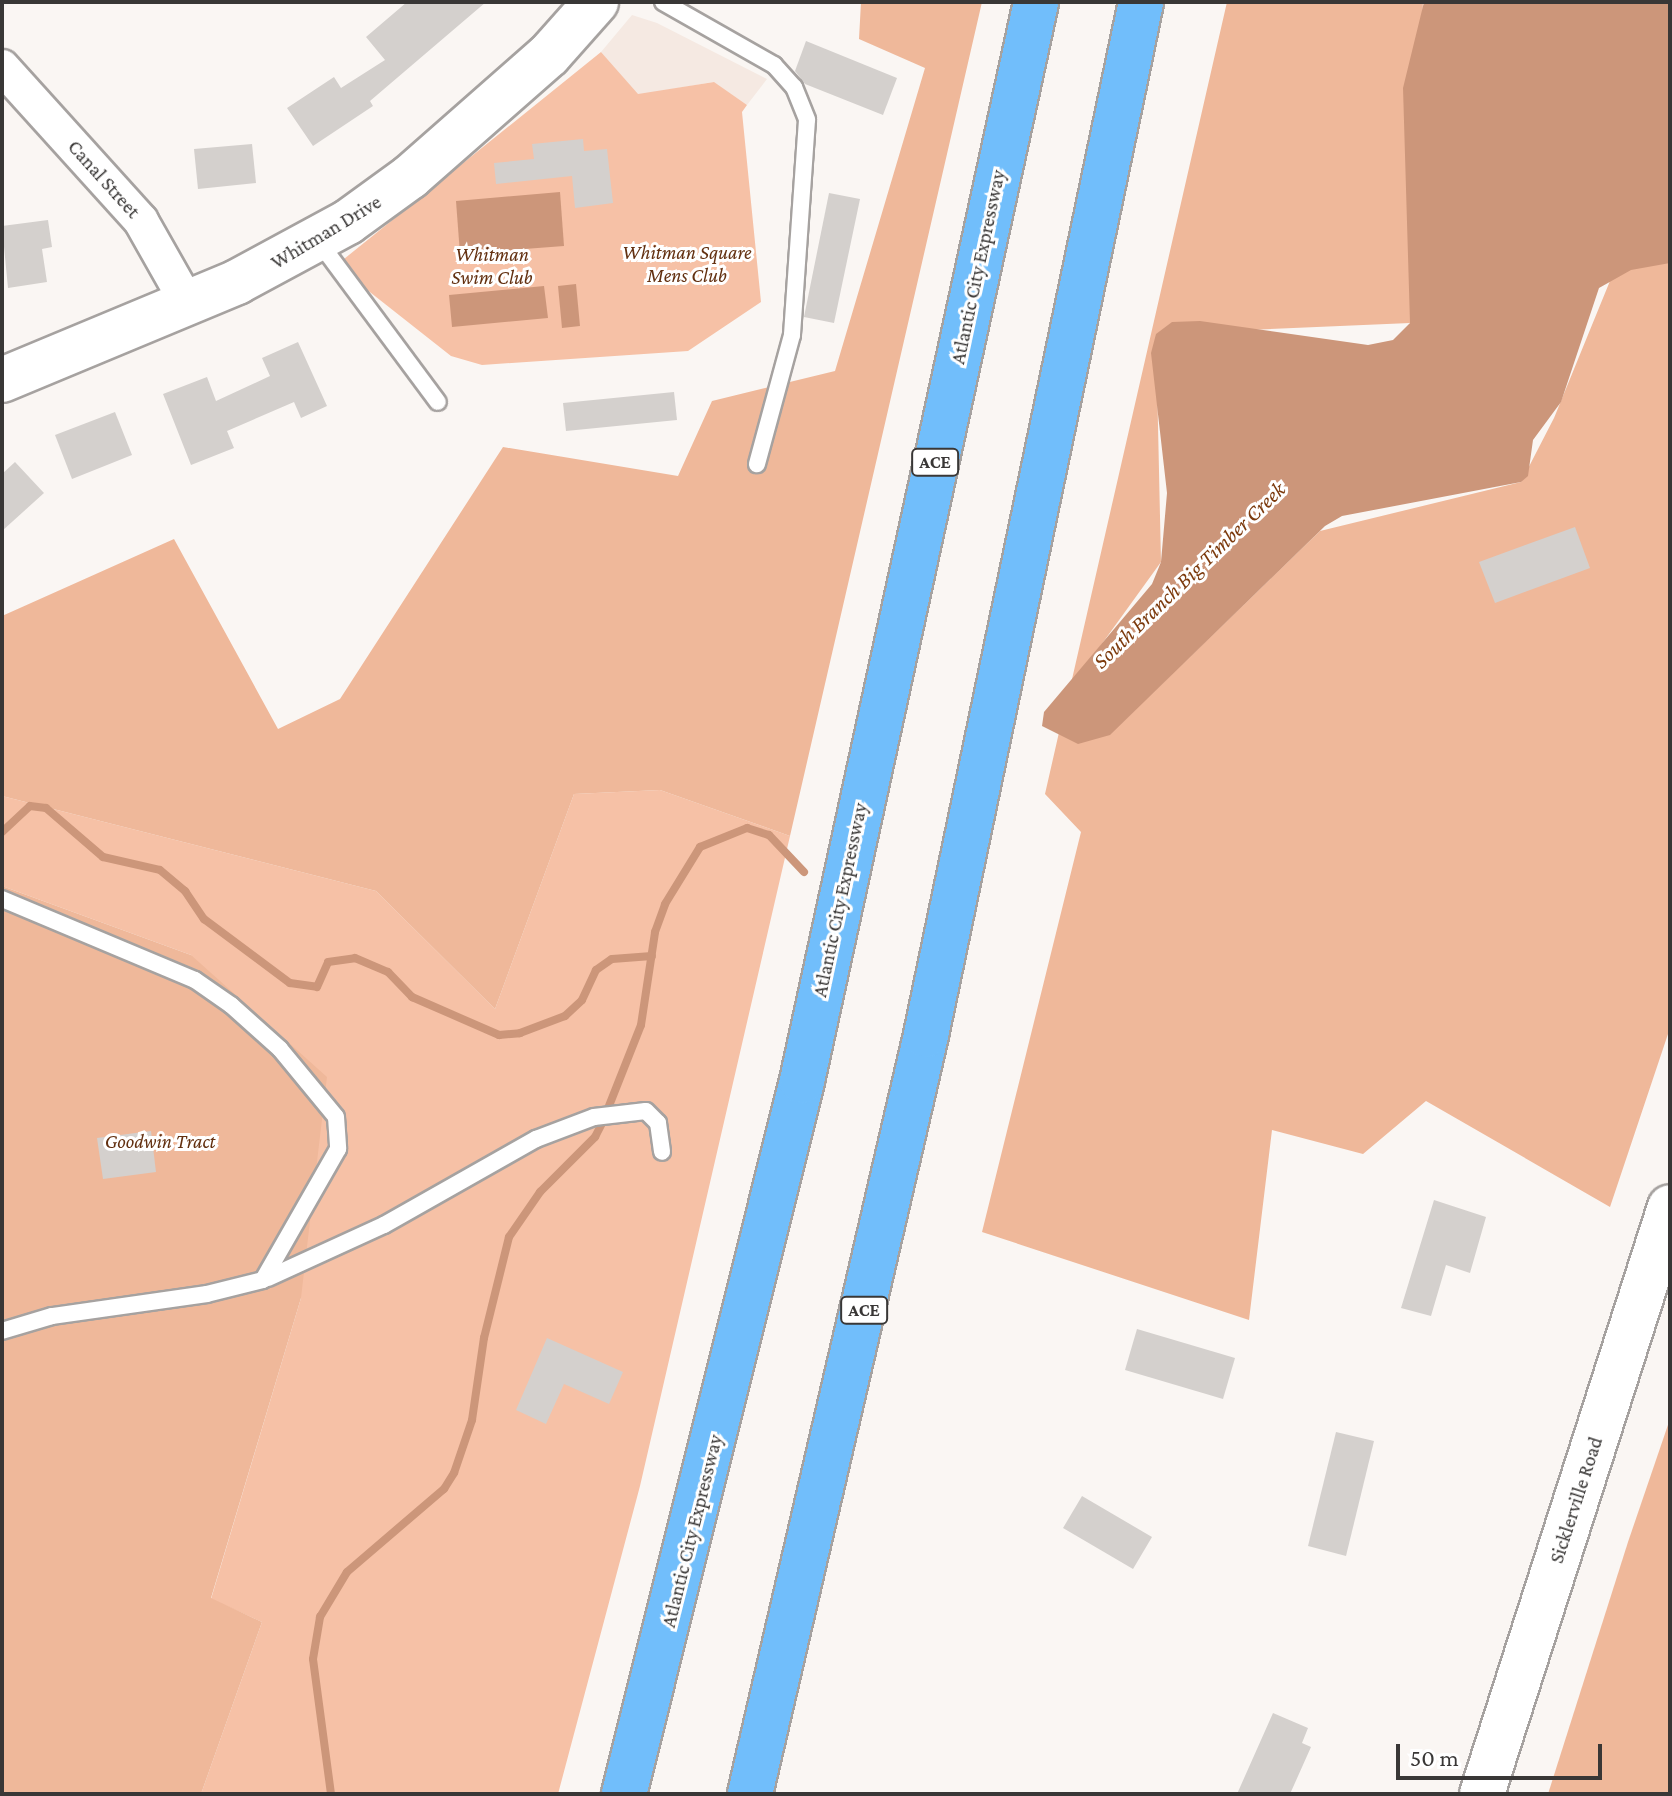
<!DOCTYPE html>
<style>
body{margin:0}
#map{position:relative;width:1672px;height:1796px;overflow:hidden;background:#faf6f3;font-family:"Crimson Pro",serif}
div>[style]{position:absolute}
.built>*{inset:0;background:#f5e9e2}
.green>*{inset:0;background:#f6c1a6}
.forest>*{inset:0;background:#efb89a}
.water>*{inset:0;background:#cc967a}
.stream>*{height:8px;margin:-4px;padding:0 4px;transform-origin:4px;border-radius:4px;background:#cc967a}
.building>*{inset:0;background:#d4d0cd}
.roads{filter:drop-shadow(2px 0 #a6a2a0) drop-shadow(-2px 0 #a6a2a0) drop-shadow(0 2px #a6a2a0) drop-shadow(0 -2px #a6a2a0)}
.lane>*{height:16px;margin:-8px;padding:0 8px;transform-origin:8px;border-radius:8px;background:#fff}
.street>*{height:34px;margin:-17px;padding:0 17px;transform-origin:17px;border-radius:17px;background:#fff}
.secondary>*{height:44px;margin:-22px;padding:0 22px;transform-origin:22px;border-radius:22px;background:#fff}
.highway>*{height:44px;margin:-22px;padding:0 22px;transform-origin:22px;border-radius:22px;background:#71befb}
span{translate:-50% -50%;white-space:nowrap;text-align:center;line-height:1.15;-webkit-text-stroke:6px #fff;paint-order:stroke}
.shield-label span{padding:2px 6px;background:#fff;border:2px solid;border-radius:6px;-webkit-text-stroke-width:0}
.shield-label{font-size:18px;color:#393736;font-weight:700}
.street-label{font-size:20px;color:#393736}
.park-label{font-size:20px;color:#633010;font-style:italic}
.water-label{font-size:22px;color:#7c3a0d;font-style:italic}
.frame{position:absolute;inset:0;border:4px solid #393736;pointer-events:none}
.scale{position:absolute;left:1396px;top:1744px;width:206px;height:36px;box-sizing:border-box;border:4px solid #393736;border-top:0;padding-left:10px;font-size:24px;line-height:28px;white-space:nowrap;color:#393736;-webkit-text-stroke:6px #fff;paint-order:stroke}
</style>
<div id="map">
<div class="built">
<div style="clip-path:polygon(632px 15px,657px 23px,767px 79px,747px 105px,713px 82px,638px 95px,601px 52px)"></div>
</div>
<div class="green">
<div style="clip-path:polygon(601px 52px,638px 94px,714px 82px,747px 105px,742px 112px,761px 302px,688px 351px,482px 365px,451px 356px,366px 289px,344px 259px)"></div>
<div style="clip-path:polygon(660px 790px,790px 836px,640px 1486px,558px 1794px,201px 1794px,262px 1622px,211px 1599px,301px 1298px,191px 955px,2px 886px,2px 796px,376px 891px,495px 1009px,574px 794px)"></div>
</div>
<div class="forest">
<div style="clip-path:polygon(861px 2px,982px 2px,790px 836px,660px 790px,574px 794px,495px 1009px,376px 891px,2px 796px,2px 616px,174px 539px,278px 729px,340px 699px,503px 447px,678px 476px,712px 401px,835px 371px,925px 68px,859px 39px)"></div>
<div style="clip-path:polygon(1227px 2px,1423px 2px,1410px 323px,1156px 334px,1161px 562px,1070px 688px)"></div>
<div style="clip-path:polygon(1670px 254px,1670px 1028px,1610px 1207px,1426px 1101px,1363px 1154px,1272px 1130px,1249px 1320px,982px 1232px,1081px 832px,1045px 794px,1060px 728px,1110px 734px,1320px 531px,1521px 482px,1554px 418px,1612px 276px)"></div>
<div style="clip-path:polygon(2px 886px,191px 955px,327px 1077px,301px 1298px,211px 1598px,262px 1622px,201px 1794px,2px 1794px)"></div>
<div style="clip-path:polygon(1670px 1419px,1670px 1794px,1548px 1794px,1628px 1542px)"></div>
</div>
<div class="water">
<div style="clip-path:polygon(1424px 2px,1670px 2px,1670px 263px,1631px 270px,1599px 288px,1561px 402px,1533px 440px,1528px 476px,1521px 482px,1342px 516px,1325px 526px,1110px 735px,1078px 744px,1042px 726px,1044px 712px,1152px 584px,1161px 562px,1167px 493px,1151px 353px,1156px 334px,1172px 322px,1200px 321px,1368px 345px,1393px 340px,1410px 323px,1403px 88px)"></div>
<div style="clip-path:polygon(560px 192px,564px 246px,460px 254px,456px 201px)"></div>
<div style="clip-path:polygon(576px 284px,580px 326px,562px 328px,558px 286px)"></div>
<div style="clip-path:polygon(544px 286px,548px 318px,452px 327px,449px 295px)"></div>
</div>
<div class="stream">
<div style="left:2px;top:832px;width:38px;rotate:-43deg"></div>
<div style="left:30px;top:806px;width:16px;rotate:7deg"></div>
<div style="left:46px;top:808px;width:75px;rotate:40.7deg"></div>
<div style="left:103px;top:857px;width:58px;rotate:12.8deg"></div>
<div style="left:160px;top:870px;width:33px;rotate:40deg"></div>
<div style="left:185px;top:891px;width:34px;rotate:56deg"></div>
<div style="left:204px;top:919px;width:107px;rotate:36.7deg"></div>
<div style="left:290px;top:983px;width:27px;rotate:8deg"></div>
<div style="left:317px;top:987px;width:27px;rotate:-66deg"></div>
<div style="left:328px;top:962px;width:27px;rotate:-8deg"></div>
<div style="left:355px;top:958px;width:36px;rotate:23deg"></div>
<div style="left:388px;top:972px;width:35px;rotate:46deg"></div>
<div style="left:412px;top:997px;width:95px;rotate:23.6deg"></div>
<div style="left:499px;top:1035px;width:21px;rotate:-5deg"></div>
<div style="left:520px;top:1033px;width:48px;rotate:-20.7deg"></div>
<div style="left:565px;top:1016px;width:23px;rotate:-43deg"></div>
<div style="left:582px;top:1000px;width:33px;rotate:-65deg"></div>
<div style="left:596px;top:970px;width:19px;rotate:-35deg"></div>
<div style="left:612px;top:959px;width:40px;rotate:-4.3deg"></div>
<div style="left:331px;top:1794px;width:136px;rotate:-97.6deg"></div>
<div style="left:313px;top:1659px;width:43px;rotate:-80.5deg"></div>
<div style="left:320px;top:1617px;width:52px;rotate:-59deg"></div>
<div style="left:347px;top:1572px;width:128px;rotate:-40.6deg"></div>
<div style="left:444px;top:1489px;width:19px;rotate:-58deg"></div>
<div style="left:454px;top:1473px;width:56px;rotate:-71.2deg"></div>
<div style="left:472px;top:1420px;width:83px;rotate:-81.7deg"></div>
<div style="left:484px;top:1338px;width:104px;rotate:-76.1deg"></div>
<div style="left:509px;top:1237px;width:55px;rotate:-55.4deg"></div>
<div style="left:540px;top:1192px;width:78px;rotate:-45deg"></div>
<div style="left:595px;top:1137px;width:18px;rotate:-63deg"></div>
<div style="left:603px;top:1121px;width:103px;rotate:-68.4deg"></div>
<div style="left:641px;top:1025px;width:94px;rotate:-81.4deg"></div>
<div style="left:655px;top:932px;width:30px;rotate:-70deg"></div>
<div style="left:665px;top:904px;width:67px;rotate:-58.4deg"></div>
<div style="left:700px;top:847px;width:51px;rotate:-22deg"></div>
<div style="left:747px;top:828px;width:23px;rotate:18deg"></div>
<div style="left:769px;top:835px;width:51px;rotate:46.6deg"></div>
</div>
<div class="building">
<div style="clip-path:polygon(407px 2px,486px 2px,370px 101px,373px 106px,313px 146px,287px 108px,334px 77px,341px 88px,385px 60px,366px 37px)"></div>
<div style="clip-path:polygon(806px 41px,897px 78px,883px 115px,805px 84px,795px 71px)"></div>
<div style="clip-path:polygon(583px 139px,584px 151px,607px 149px,613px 203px,575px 208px,572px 176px,496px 184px,494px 163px,534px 159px,532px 144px)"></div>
<div style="clip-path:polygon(252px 144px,256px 183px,198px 189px,194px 149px)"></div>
<div style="clip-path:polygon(829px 193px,860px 199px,834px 323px,804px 317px)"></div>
<div style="clip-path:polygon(48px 220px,52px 247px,42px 249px,47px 282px,8px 288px,2px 226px)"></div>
<div style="clip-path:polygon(298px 342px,327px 406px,301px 418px,294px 402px,227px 431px,234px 448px,191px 465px,163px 394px,207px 377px,216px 401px,270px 376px,262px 358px)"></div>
<div style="clip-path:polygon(674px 392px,677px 420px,566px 431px,563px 403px)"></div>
<div style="clip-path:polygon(115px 412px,132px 455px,72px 479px,55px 435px)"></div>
<div style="clip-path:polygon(15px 462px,44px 493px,2px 531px,2px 474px)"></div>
<div style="clip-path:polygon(1575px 527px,1590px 568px,1495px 603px,1479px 562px)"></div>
<div style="clip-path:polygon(151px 1131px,156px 1172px,103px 1179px,97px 1138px)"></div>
<div style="clip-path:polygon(1434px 1200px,1486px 1217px,1470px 1273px,1446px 1265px,1431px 1316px,1401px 1308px)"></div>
<div style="clip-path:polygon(1137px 1329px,1235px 1358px,1223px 1399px,1125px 1370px)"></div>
<div style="clip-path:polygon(547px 1338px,623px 1372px,609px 1404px,564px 1384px,546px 1424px,516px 1410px)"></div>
<div style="clip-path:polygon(1336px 1432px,1374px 1441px,1346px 1556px,1308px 1546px)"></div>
<div style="clip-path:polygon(1082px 1496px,1152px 1537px,1133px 1569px,1063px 1528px)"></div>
<div style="clip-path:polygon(1273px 1713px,1308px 1728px,1302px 1743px,1311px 1747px,1290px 1794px,1237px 1794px)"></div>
</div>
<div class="roads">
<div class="lane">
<div style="left:663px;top:2px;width:128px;rotate:29.6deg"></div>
<div style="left:774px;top:65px;width:30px;rotate:48deg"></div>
<div style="left:794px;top:87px;width:35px;rotate:68deg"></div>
<div style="left:807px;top:120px;width:216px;rotate:94deg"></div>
<div style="left:792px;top:335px;width:134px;rotate:105.2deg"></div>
<div style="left:319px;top:242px;width:199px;rotate:53.4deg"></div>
<div style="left:2px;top:899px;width:209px;rotate:22.8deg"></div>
<div style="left:195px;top:980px;width:44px;rotate:34.8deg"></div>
<div style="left:231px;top:1005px;width:66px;rotate:41.9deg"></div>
<div style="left:280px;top:1049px;width:88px;rotate:50.5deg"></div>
<div style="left:336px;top:1117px;width:32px;rotate:86deg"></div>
<div style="left:338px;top:1149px;width:151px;rotate:119.8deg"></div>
<div style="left:263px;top:1280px;width:58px;rotate:166deg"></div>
<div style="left:207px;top:1294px;width:157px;rotate:171.9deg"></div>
<div style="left:52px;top:1316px;width:52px;rotate:163.3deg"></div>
<div style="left:268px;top:1278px;width:128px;rotate:-24.6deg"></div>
<div style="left:384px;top:1225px;width:175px;rotate:-29.5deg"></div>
<div style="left:536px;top:1139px;width:62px;rotate:-20.8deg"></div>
<div style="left:594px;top:1117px;width:52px;rotate:-6.6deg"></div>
<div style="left:646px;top:1111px;width:17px;rotate:45deg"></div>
<div style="left:658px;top:1123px;width:29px;rotate:82deg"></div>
</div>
<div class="street">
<div style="left:2px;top:67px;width:207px;rotate:47.9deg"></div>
<div style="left:141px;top:221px;width:95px;rotate:60.5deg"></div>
</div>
<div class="secondary">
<div style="left:2px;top:380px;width:255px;rotate:-22.6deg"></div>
<div style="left:237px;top:282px;width:126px;rotate:-28.4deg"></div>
<div style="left:348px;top:222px;width:77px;rotate:-36deg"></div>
<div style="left:410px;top:177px;width:185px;rotate:-41.3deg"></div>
<div style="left:549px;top:55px;width:71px;rotate:-48.4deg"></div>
<div style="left:1482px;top:1794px;width:616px;rotate:-72.24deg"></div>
</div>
<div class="highway">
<div style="left:624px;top:1794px;width:735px;rotate:-75.98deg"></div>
<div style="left:802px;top:1081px;width:1104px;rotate:-77.76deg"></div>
<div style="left:750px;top:1794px;width:779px;rotate:-76.94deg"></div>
<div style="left:926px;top:1035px;width:1055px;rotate:-78.24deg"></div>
</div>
</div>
<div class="shield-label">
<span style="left:935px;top:462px">ACE</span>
<span style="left:864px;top:1310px">ACE</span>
</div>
<div class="street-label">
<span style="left:104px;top:179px;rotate:48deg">Canal Street</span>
<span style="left:326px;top:232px;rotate:-31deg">Whitman Drive</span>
<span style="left:978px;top:267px;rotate:-78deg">Atlantic City Expressway</span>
<span style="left:840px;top:900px;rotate:-78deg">Atlantic City Expressway</span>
<span style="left:1576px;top:1500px;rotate:-72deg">Sicklerville Road</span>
<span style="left:692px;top:1531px;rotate:-76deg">Atlantic City Expressway</span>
</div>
<div class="park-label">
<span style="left:687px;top:264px">Whitman Square<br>Mens Club</span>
<span style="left:492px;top:266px">Whitman<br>Swim Club</span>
<span style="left:160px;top:1141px">Goodwin Tract</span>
</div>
<div class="water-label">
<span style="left:1189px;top:575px;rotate:-44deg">South Branch Big Timber Creek</span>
</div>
<div class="frame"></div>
<div class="scale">50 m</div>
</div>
